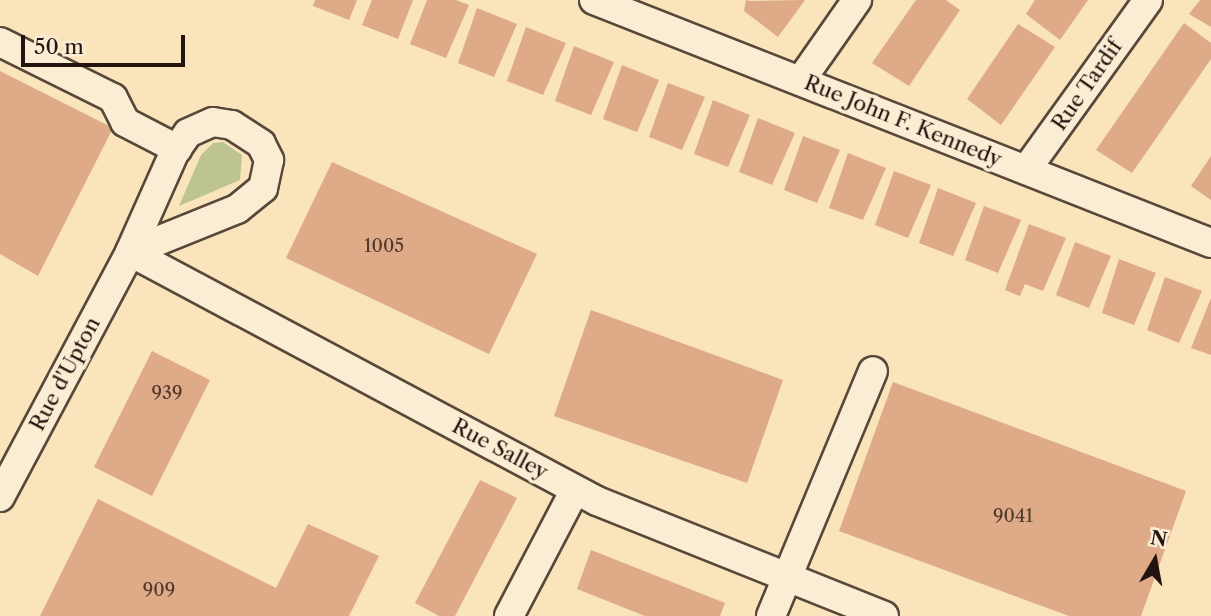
<!DOCTYPE html>
<style>
body{margin:0}
#map{position:relative;width:1211px;height:616px;overflow:hidden;background:#f9e4bc;font-family:"Libre Caslon Text",serif}
div>[style]{position:absolute}
.green>*{inset:0;background:#bdc491}
.building>*{inset:0;background:#deaa87}
.roads{filter:drop-shadow(2px 0 #58483a) drop-shadow(-2px 0 #58483a) drop-shadow(0 2px #58483a) drop-shadow(0 -2px #58483a)}
.minor>*{height:28px;margin:-14px;padding:0 14px;transform-origin:14px;border-radius:14px;background:#fbedd3}
span{translate:-50% -50%;white-space:nowrap;text-align:center;line-height:1.15;-webkit-text-stroke:7px #fbedd3;paint-order:stroke}
.number-label{font-size:18px;color:#513a2c}
.number-label span{-webkit-text-stroke-width:0}
.street-label{font-size:21px;color:#22140e}
.north{position:absolute;left:1120px;top:525px;width:70px;height:70px;-webkit-text-stroke:5px #fbedd3;paint-order:stroke;rotate:10deg;font-size:19px;font-weight:700;line-height:28px;text-align:center;color:#22140e}
.north::after{content:'';display:block;margin:auto;width:24px;height:32px;background:#22140e;clip-path:polygon(50% 0,100% 100%,50% 72%,0 100%)}
.scale{position:absolute;left:21px;top:35px;width:164px;height:32px;box-sizing:border-box;border:4px solid #22140e;border-top:0;padding-left:9px;font-size:21px;line-height:24px;white-space:nowrap;color:#22140e;-webkit-text-stroke:5px #fbedd3;paint-order:stroke}
</style>
<div id="map">
<div class="green">
<div style="clip-path:polygon(223px 142px,242px 155px,240px 180px,179px 206px,201px 155px,213px 143px)"></div>
</div>
<div class="building">
<div style="clip-path:polygon(315px 0,357px 0,349px 20px,313px 6px)"></div>
<div style="clip-path:polygon(372px 0,413px 0,398px 39px,362px 25px)"></div>
<div style="clip-path:polygon(427px 0,456px 0,469px 5px,446px 58px,410px 44px)"></div>
<div style="clip-path:polygon(746px 0,750px 1px,805px 0,778px 37px,744px 11px)"></div>
<div style="clip-path:polygon(916px 0,946px 0,960px 10px,909px 86px,872px 63px)"></div>
<div style="clip-path:polygon(1035px 0,1088px 0,1060px 40px,1026px 14px)"></div>
<div style="clip-path:polygon(1200px 0,1211px 0,1211px 27px,1189px 14px)"></div>
<div style="clip-path:polygon(477px 8px,517px 24px,494px 77px,458px 63px)"></div>
<div style="clip-path:polygon(1184px 23px,1211px 43px,1211px 59px,1132px 173px,1096px 150px)"></div>
<div style="clip-path:polygon(1018px 24px,1055px 47px,1001px 125px,967px 99px)"></div>
<div style="clip-path:polygon(526px 27px,566px 43px,543px 95px,507px 81px)"></div>
<div style="clip-path:polygon(574px 46px,614px 62px,591px 115px,555px 101px)"></div>
<div style="clip-path:polygon(622px 65px,659px 80px,637px 132px,603px 119px)"></div>
<div style="clip-path:polygon(0 71px,113px 128px,38px 276px,0 254px)"></div>
<div style="clip-path:polygon(668px 83px,705px 97px,682px 150px,649px 137px)"></div>
<div style="clip-path:polygon(713px 100px,750px 115px,728px 167px,694px 154px)"></div>
<div style="clip-path:polygon(758px 118px,795px 133px,772px 185px,739px 172px)"></div>
<div style="clip-path:polygon(803px 136px,840px 150px,817px 203px,784px 190px)"></div>
<div style="clip-path:polygon(848px 153px,886px 168px,863px 220px,829px 208px)"></div>
<div style="clip-path:polygon(1211px 156px,1211px 200px,1191px 186px)"></div>
<div style="clip-path:polygon(332px 162px,537px 254px,489px 354px,286px 258px)"></div>
<div style="clip-path:polygon(894px 171px,931px 185px,908px 238px,875px 225px)"></div>
<div style="clip-path:polygon(938px 188px,976px 203px,953px 256px,919px 243px)"></div>
<div style="clip-path:polygon(984px 206px,1021px 220px,998px 273px,965px 260px)"></div>
<div style="clip-path:polygon(1029px 224px,1066px 238px,1043px 291px,1025px 284px,1020px 296px,1005px 290px)"></div>
<div style="clip-path:polygon(1075px 242px,1111px 256px,1089px 308px,1056px 295px)"></div>
<div style="clip-path:polygon(1119px 259px,1156px 273px,1134px 325px,1102px 313px)"></div>
<div style="clip-path:polygon(1165px 277px,1202px 291px,1179px 343px,1147px 330px)"></div>
<div style="clip-path:polygon(1211px 298px,1211px 355px,1191px 348px)"></div>
<div style="clip-path:polygon(591px 310px,783px 380px,747px 483px,554px 416px)"></div>
<div style="clip-path:polygon(152px 351px,210px 380px,152px 496px,94px 467px)"></div>
<div style="clip-path:polygon(893px 382px,1186px 491px,1141px 616px,1069px 616px,839px 531px)"></div>
<div style="clip-path:polygon(480px 480px,517px 498px,455px 616px,439px 616px,415px 603px)"></div>
<div style="clip-path:polygon(98px 499px,276px 588px,308px 524px,379px 556px,349px 616px,40px 616px)"></div>
<div style="clip-path:polygon(591px 550px,725px 603px,720px 616px,645px 616px,577px 589px)"></div>
</div>
<div class="roads">
<div class="minor">
<div style="left:594px;top:0;width:663px;rotate:21.5deg"></div>
<div style="left:0;top:42px;width:126px;rotate:26.4deg"></div>
<div style="left:113px;top:98px;width:27px;rotate:63deg"></div>
<div style="left:125px;top:122px;width:59px;rotate:27.4deg"></div>
<div style="left:801px;top:80px;width:98px;rotate:-55deg"></div>
<div style="left:213px;top:122px;width:19px;rotate:9deg"></div>
<div style="left:232px;top:125px;width:35px;rotate:33deg"></div>
<div style="left:261px;top:144px;width:18px;rotate:63deg"></div>
<div style="left:269px;top:160px;width:29px;rotate:102deg"></div>
<div style="left:263px;top:188px;width:33px;rotate:141deg"></div>
<div style="left:237px;top:209px;width:115px;rotate:158.1deg"></div>
<div style="left:130px;top:252px;width:108px;rotate:-66deg"></div>
<div style="left:174px;top:153px;width:24px;rotate:-55deg"></div>
<div style="left:188px;top:133px;width:27px;rotate:-24deg"></div>
<div style="left:1026px;top:170px;width:209px;rotate:-54.3deg"></div>
<div style="left:0;top:497px;width:277px;rotate:-62deg"></div>
<div style="left:130px;top:252px;width:529px;rotate:28.07deg"></div>
<div style="left:597px;top:501px;width:309px;rotate:21.8deg"></div>
<div style="left:509px;top:616px;width:142px;rotate:-62.4deg"></div>
<div style="left:771px;top:616px;width:265px;rotate:-67.4deg"></div>
</div>
</div>
<div class="number-label">
<span style="left:384px;top:246px">1005</span>
<span style="left:167px;top:393px">939</span>
<span style="left:1013px;top:516px">9041</span>
<span style="left:159px;top:590px">909</span>
</div>
<div class="street-label">
<span style="left:1087px;top:85px;rotate:-55deg">Rue Tardif</span>
<span style="left:903px;top:121px;rotate:22deg">Rue John F. Kennedy</span>
<span style="left:65px;top:374px;rotate:-62deg">Rue d'Upton</span>
<span style="left:500px;top:449px;rotate:28deg">Rue Salley</span>
</div>
<div class="north">N</div>
<div class="scale">50 m</div>
</div>
